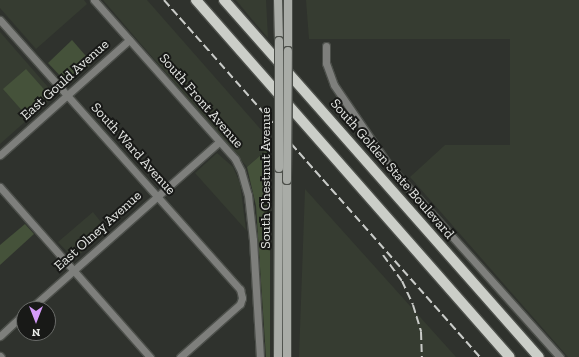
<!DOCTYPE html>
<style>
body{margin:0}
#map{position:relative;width:579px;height:357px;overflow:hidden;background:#2f322d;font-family:"Zilla Slab",serif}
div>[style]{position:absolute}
.built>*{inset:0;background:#363c31}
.green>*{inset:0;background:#45523a}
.roads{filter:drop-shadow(1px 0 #4c4f4a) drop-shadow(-1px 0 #4c4f4a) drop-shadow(0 1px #4c4f4a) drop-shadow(0 -1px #4c4f4a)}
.street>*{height:7px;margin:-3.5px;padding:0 3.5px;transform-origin:3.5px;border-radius:3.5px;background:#7e7f7c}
.secondary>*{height:8px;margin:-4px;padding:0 4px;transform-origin:4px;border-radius:4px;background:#a9aca7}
.primary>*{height:10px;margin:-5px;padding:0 5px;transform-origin:5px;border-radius:5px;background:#cbcec8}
.rail>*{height:2px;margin-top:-1px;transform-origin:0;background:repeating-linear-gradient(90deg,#c9cbc8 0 8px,transparent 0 12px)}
.bridges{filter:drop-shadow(1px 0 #4c4f4a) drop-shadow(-1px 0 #4c4f4a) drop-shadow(0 1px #4c4f4a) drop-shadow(0 -1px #4c4f4a)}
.secondary-bridge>*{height:8px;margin:-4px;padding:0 4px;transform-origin:4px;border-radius:4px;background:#a9aca7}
span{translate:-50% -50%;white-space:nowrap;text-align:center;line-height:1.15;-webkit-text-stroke:4px #181917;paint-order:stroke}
.street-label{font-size:14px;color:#e6e8e5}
.north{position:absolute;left:16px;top:301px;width:40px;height:40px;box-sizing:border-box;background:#181917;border:1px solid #6a6c69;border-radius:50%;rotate:180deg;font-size:11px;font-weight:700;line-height:16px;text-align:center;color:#e6e8e5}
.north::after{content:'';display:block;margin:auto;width:14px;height:18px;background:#d59bfa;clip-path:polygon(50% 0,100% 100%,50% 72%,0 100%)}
</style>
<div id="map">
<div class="built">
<div style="clip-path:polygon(0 0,84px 0,87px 4px,36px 49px,0 8px)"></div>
<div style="clip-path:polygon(103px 0,147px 0,270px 140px,270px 147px,247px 167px)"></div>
<div style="clip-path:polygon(236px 0,266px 0,268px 38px,250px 17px)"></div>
<div style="clip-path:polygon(306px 0,579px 0,579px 357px,568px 357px,410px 177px,445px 145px,510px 145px,510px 39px,309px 39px)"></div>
<div style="clip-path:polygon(0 32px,55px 95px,0 144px)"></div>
<div style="clip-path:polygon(217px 153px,233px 167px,240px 183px,246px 230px,195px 173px)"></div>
<div style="clip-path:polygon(305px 189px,456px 357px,299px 357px)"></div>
<div style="clip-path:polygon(93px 212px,108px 231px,74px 259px,58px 242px)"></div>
</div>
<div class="green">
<div style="clip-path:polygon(72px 40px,92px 63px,72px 82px,66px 82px,48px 63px)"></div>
<div style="clip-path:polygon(26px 69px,49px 95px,26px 115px,3px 89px)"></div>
<div style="clip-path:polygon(270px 147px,270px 357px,266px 357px,256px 206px,247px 167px)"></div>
<div style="clip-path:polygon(25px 224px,34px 234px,0 265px,0 245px)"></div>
</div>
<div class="roads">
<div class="street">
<div style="left:94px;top:0;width:213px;rotate:48.4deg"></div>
<div style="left:235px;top:159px;width:13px;rotate:63deg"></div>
<div style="left:241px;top:171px;width:25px;rotate:74deg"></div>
<div style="left:248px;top:195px;width:45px;rotate:83.7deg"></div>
<div style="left:253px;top:240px;width:117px;rotate:86.6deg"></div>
<div style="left:0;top:20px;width:361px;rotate:48.3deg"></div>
<div style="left:240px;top:289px;width:9px;rotate:77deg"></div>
<div style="left:242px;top:298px;width:6px;rotate:108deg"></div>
<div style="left:240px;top:304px;width:80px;rotate:138.5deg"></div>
<div style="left:326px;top:46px;width:17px;rotate:90deg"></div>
<div style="left:326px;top:63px;width:23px;rotate:70deg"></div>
<div style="left:334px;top:85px;width:99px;rotate:55.7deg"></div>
<div style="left:390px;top:167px;width:255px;rotate:48.2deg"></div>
<div style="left:0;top:155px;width:173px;rotate:-41.7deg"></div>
<div style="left:0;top:187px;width:227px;rotate:48.6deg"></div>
<div style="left:30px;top:309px;width:252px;rotate:-41.5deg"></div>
<div style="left:0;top:336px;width:33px;rotate:-43deg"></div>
<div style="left:0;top:356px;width:1px;rotate:45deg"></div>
</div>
<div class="secondary">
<div style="left:278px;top:0;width:41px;rotate:88.6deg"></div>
<div style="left:288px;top:0;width:51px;rotate:90deg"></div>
<div style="left:278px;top:357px;width:189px;rotate:-89.7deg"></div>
<div style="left:287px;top:357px;width:177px;rotate:-90deg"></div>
</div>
<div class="primary">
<div style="left:196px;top:0;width:475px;rotate:48.7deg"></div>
<div style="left:224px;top:0;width:476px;rotate:48.6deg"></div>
</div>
</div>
<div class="rail">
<div style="left:164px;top:0;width:477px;rotate:48.5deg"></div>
<div style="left:383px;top:255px;width:32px;rotate:54deg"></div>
<div style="left:402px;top:281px;width:26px;rotate:65deg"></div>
<div style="left:413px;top:305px;width:28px;rotate:73deg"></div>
<div style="left:421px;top:332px;width:25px;rotate:88deg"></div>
</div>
<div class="bridges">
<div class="secondary-bridge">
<div style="left:279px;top:41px;width:127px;rotate:90deg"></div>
<div style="left:287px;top:180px;width:129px;rotate:-89.6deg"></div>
</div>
</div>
<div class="street-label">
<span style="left:65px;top:80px;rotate:-42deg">East Gould Avenue</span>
<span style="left:201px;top:101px;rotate:49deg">South Front Avenue</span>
<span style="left:133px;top:149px;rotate:48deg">South Ward Avenue</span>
<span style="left:392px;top:169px;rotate:49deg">South Golden State Boulevard</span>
<span style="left:266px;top:178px;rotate:-90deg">South Chestnut Avenue</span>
<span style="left:98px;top:231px;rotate:-42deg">East Olney Avenue</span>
</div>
<div class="north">N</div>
</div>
